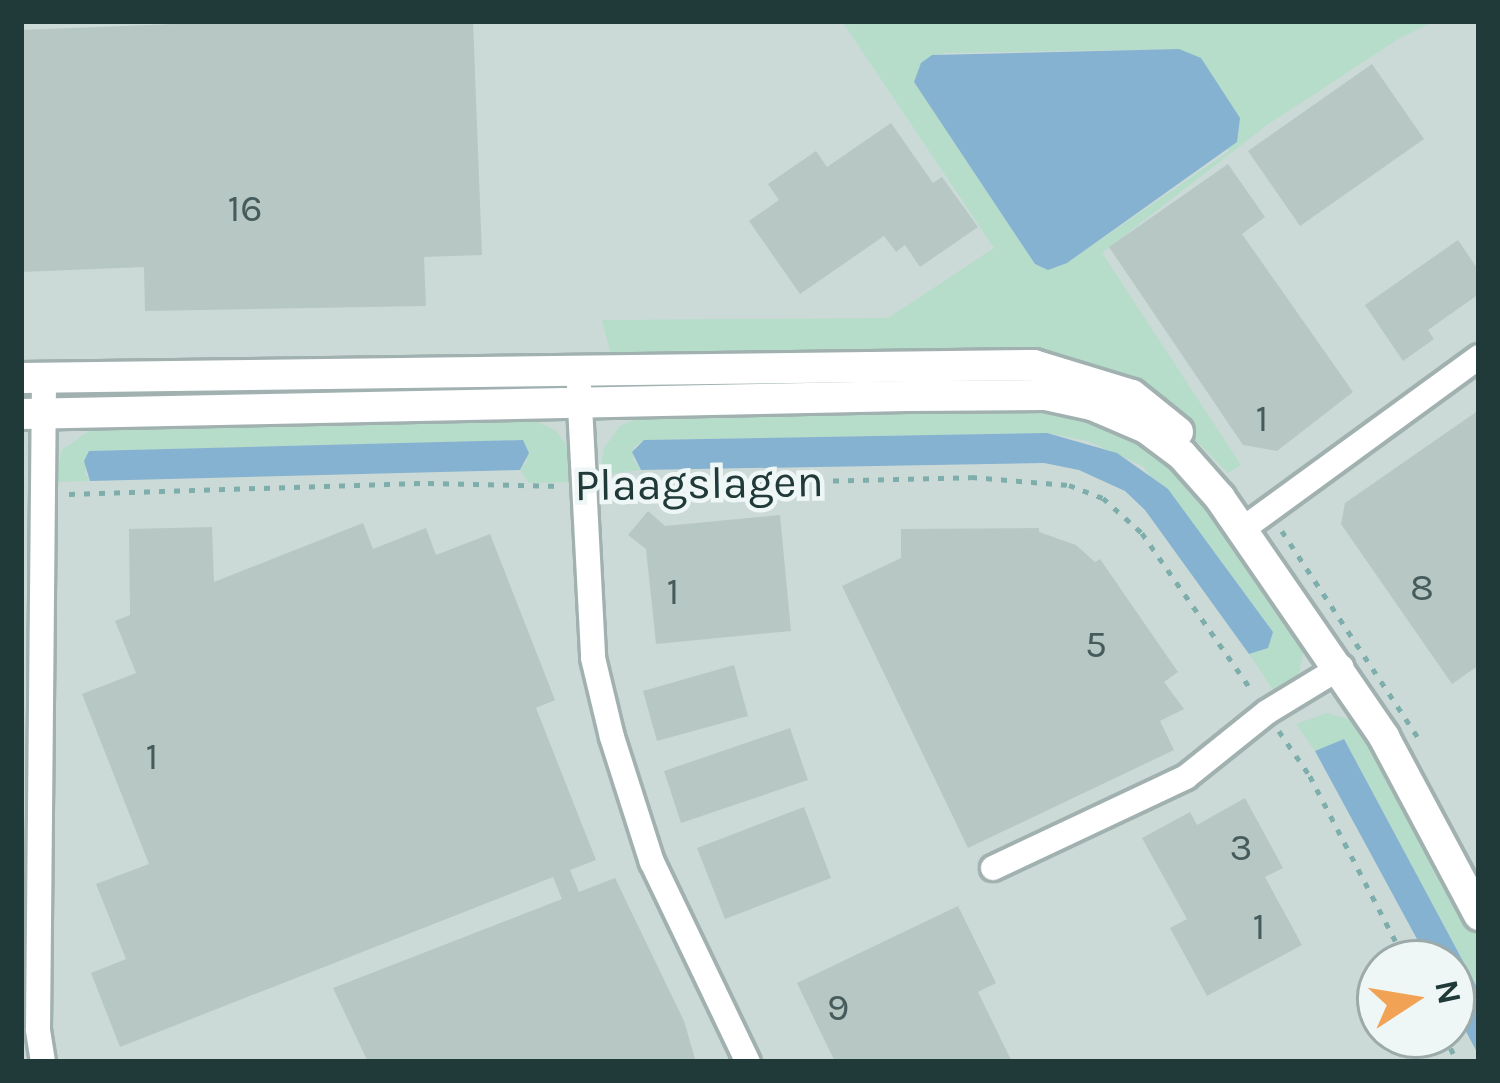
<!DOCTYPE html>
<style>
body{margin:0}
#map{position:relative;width:1500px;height:1083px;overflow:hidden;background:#deeae8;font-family:Karla,sans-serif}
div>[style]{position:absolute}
.built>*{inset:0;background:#ccdad7}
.green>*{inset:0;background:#b6dcca}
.water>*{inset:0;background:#85b2d0}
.building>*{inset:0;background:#b7c7c4}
.path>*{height:4.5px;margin-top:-2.25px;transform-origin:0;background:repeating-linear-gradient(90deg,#7eaeab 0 6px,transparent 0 15px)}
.roads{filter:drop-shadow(3px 0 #a1b1b0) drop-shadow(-3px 0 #a1b1b0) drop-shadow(0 3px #a1b1b0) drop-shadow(0 -3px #a1b1b0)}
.minor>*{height:24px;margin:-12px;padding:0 12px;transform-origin:12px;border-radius:12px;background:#fff}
.tertiary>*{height:30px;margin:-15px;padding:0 15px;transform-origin:15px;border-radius:15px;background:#fff}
span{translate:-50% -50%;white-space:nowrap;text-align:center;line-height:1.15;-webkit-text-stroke:9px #eef7f5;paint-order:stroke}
.number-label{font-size:39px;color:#465c5c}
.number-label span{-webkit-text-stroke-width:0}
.street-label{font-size:45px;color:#203939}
.frame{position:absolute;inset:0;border:24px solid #203939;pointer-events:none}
.north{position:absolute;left:1356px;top:939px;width:120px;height:120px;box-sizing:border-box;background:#eef7f5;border:3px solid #9cabaa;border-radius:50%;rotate:78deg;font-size:33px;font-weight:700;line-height:48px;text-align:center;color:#203939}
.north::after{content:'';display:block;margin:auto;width:42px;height:54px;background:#f2a254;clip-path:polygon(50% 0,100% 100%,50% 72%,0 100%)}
</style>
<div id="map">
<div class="built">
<div style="clip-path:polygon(evenodd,21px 21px,1479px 21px,1479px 1062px,21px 1062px,21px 21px,1380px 963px,1452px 963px,1452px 1035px,1380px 1035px,1380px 963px)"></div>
</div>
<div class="green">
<div style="clip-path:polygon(evenodd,842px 21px,1435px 21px,1400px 38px,1267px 125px,1102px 253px,1241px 465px,1228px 473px,1161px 405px,1128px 383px,617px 358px,610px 351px,602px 320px,888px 318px,994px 248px,842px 21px,1179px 49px,1229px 151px,1067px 263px,1048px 269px,1035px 264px,914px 82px,944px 53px,1179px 49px)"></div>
<div style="clip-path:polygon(993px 409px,1066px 412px,1126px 432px,1159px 454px,1212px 504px,1299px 636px,1304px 648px,1298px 680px,1276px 694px,1249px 654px,1268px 648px,1143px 466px,1088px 441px,1047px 433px,644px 440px,634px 447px,633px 460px,641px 470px,600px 475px,604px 448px,620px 426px,646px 415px)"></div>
<div style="clip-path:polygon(501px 418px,536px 421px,556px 431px,571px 451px,573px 482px,529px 483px,520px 470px,527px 461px,522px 440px,90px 451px,85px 473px,90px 481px,55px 482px,62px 450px,97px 425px)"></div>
<div style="clip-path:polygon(1327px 713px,1355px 721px,1376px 746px,1479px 939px,1479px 991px,1344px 739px,1315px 751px,1296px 724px)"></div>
</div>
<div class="water">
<div style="clip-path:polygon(1179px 49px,1201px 58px,1240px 118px,1237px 142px,1067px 263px,1048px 270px,1035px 264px,914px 82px,921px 63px,932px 55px)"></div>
<div style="clip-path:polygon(1047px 433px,1117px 453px,1168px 489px,1273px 632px,1268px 648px,1249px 654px,1145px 510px,1125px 491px,1079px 470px,1044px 463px,641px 470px,632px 452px,644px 440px)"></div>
<div style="clip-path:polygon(523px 440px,529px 453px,520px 470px,90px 481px,84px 461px,89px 451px)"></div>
<div style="clip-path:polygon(1344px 739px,1479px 991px,1479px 1056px,1452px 1005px,1452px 963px,1430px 963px,1315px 751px)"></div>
</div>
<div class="building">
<div style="clip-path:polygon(252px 21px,473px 21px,482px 255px,424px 257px,426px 306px,145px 311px,144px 267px,21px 272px,21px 30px)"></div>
<div style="clip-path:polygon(1372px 64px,1424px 139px,1300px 226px,1248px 151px)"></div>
<div style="clip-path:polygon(891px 123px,933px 183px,942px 177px,978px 227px,920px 267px,905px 245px,896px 252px,884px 236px,800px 294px,749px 221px,779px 200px,768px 184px,816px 151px,827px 167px)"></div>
<div style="clip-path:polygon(1228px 164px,1265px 217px,1242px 234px,1353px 392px,1277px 451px,1243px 445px,1109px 247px)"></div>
<div style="clip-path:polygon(1458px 240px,1479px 271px,1479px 294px,1428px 330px,1434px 339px,1403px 361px,1365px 305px)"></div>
<div style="clip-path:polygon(1479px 410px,1479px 665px,1452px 684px,1341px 524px,1345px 503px)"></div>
<div style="clip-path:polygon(648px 511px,665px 526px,780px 515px,791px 631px,656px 644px,646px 549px,628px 535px)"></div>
<div style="clip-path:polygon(363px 523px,373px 549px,426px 528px,436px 555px,490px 534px,555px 700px,536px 708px,596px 860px,570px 870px,579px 892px,615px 878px,684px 1021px,696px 1062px,368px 1062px,333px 988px,562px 899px,553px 877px,120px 1047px,91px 973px,126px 959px,96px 884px,149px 864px,82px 694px,136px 673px,115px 621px,130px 615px,129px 529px,212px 527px,214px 582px)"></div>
<div style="clip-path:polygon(1039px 528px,1039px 532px,1076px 545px,1095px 562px,1100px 559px,1178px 672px,1164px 682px,1184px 709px,1160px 721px,1174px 750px,968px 848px,842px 586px,901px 558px,901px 529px)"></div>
<div style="clip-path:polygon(734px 665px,748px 716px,657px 741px,643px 691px)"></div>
<div style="clip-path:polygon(790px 728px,808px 780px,681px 823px,664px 771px)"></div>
<div style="clip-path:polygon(1245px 798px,1283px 868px,1265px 877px,1302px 945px,1207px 996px,1170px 928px,1187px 919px,1142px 838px,1190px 812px,1197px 825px)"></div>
<div style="clip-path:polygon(804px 807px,831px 878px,725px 919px,697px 848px)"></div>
<div style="clip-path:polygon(958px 906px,996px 983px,978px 992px,1011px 1060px,835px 1062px,797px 983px)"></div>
</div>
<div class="path">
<div style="left:608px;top:486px;width:363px;rotate:-1.4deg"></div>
<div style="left:971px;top:477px;width:98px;rotate:4.7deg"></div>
<div style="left:1069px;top:485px;width:36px;rotate:21deg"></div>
<div style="left:1103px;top:498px;width:52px;rotate:41.9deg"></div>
<div style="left:1142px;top:533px;width:194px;rotate:55.1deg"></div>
<div style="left:69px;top:494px;width:359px;rotate:-1.8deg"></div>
<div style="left:428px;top:483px;width:133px;rotate:1.3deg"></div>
<div style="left:1282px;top:531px;width:247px;rotate:56.6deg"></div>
<div style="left:1279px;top:731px;width:55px;rotate:55.4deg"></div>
<div style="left:1310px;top:776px;width:211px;rotate:62.6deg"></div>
<div style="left:1444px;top:1035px;width:30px;rotate:63deg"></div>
</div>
<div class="roads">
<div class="minor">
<div style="left:579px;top:387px;width:271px;rotate:87deg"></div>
<div style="left:593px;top:658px;width:81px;rotate:76.5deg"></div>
<div style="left:612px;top:737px;width:131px;rotate:72.3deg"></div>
<div style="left:652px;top:862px;width:222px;rotate:64.4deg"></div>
<div style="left:1243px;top:529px;width:292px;rotate:-36.1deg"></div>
<div style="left:993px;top:868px;width:213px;rotate:-25.2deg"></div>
<div style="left:1186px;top:777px;width:104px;rotate:-38.7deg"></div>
<div style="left:1267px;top:712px;width:87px;rotate:-31.3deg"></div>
<div style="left:43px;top:1062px;width:33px;rotate:-99deg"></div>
<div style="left:38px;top:1029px;width:652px;rotate:-89.47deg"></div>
</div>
<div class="tertiary">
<div style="left:21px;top:378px;width:1013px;rotate:-0.74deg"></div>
<div style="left:1034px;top:365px;width:102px;rotate:17deg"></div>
<div style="left:1132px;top:395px;width:59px;rotate:38.8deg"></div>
<div style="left:21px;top:414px;width:886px;rotate:-1.16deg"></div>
<div style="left:907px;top:396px;width:139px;rotate:-0.4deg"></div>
<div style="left:1046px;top:395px;width:47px;rotate:12.3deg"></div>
<div style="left:1092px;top:405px;width:59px;rotate:23.1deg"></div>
<div style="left:1146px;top:428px;width:45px;rotate:36.9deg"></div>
<div style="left:1182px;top:455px;width:57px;rotate:48.5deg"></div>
<div style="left:1220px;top:498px;width:290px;rotate:55.5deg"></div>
<div style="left:1384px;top:737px;width:202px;rotate:61.9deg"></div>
</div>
</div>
<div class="number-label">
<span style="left:245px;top:208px">16</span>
<span style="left:1262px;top:418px">1</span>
<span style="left:1422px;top:587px">8</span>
<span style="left:673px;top:591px">1</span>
<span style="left:1096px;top:644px">5</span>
<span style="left:152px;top:756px">1</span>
<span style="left:1241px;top:847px">3</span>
<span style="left:1259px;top:926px">1</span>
<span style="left:838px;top:1007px">9</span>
</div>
<div class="street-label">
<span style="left:699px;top:484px;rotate:-1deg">Plaagslagen</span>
</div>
<div class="frame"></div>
<div class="north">N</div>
</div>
